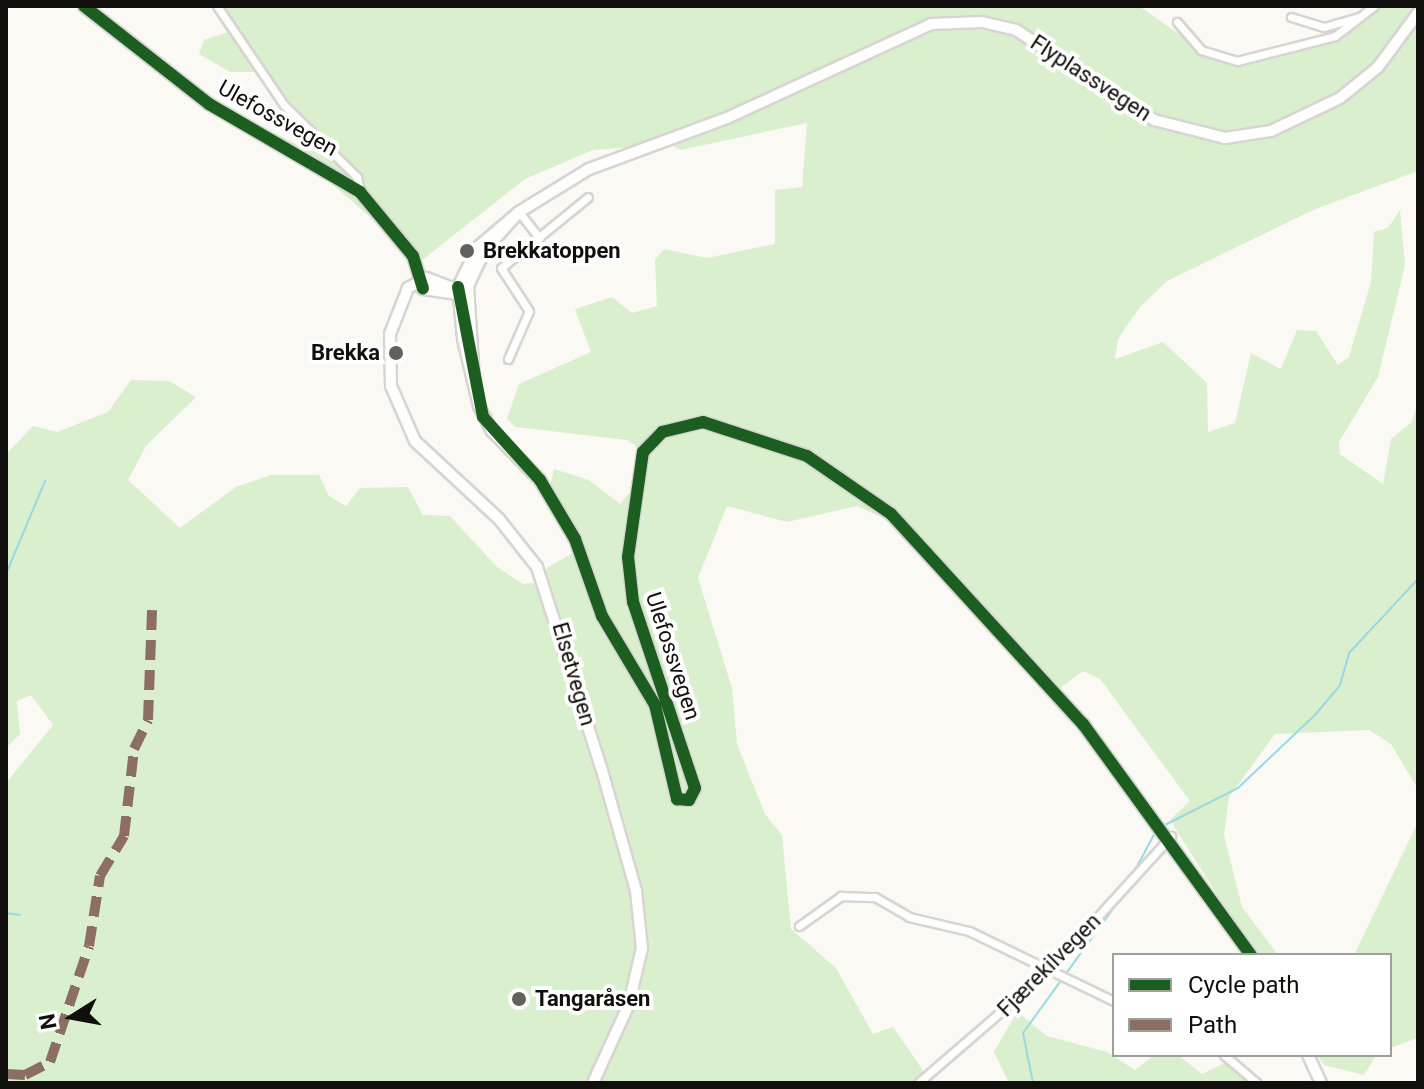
<!DOCTYPE html>
<meta charset="utf-8">
<style>
body{margin:0}
#map{position:relative;width:1424px;height:1089px;overflow:hidden;background:#faf9f4;font-family:Roboto,sans-serif}
div>[style]{position:absolute}
.green>*{inset:0;background:#daefce}
.stream>*{height:2px;margin:-1px;padding:0 1px;transform-origin:1px;border-radius:1px;background:#99d9e4}
.roads{filter:drop-shadow(2px 0 #d6d5d1) drop-shadow(-2px 0 #d6d5d1) drop-shadow(0 2px #d6d5d1) drop-shadow(0 -2px #d6d5d1)}
.street>*{height:7px;margin:-3.5px;padding:0 3.5px;transform-origin:3.5px;border-radius:3.5px;background:#fefefd}
.secondary>*{height:10px;margin:-5px;padding:0 5px;transform-origin:5px;border-radius:5px;background:#fefefd}
.quiet>*{height:10px;margin-top:-5px;transform-origin:0;background:repeating-linear-gradient(90deg,#8d6e63 0 20px,transparent 0 30px)}
.cycleway>*{height:12px;margin:-6px;padding:0 6px;transform-origin:6px;border-radius:6px;background:#1b5e20}
.dots>*{width:22px;height:22px;translate:-50% -50%;box-sizing:border-box;border:4px solid #fff;border-radius:50%}
span{translate:-50% -50%;white-space:nowrap;text-align:center;line-height:1.15;-webkit-text-stroke:8px #fff;paint-order:stroke}
.street-label{font-size:22px;color:#100f0c}
.poi-label{font-size:22px;color:#100f0c;font-weight:700}
.left{translate:0 -50%;text-align:left}
.right{translate:-100% -50%;text-align:right}
.frame{position:absolute;inset:0;border:8px solid #100f0c;pointer-events:none}
.legend{position:absolute;left:1112px;top:953px;width:280px;height:104px;box-sizing:border-box;background:#fff;border:2px solid #9f9f9e;margin:0;padding:10px 14px;list-style:none;font-size:24px;color:#100f0c}
.legend li{display:flex;align-items:center;gap:16px;height:40px}
.legend b{width:40px;border:2px solid #9f9f9e}
.north{position:absolute;left:32px;top:977px;width:80px;height:80px;-webkit-text-stroke:6px #fff;paint-order:stroke;rotate:259deg;font-size:22px;font-weight:700;line-height:32px;text-align:center;color:#100f0c}
.north::after{content:'';display:block;margin:auto;width:28px;height:36px;background:#100f0c;clip-path:polygon(50% 0,100% 100%,50% 72%,0 100%)}
</style>
<div id="map">
<div class="green">
<div style="clip-path:polygon(222px 6px,1139px 6px,1220px 63px,1312px 44px,1374px 6px,1418px 6px,1418px 171px,1315px 209px,1167px 281px,1139px 308px,1118px 339px,1115px 359px,1163px 342px,1207px 383px,1208px 432px,1235px 423px,1251px 353px,1281px 369px,1297px 330px,1316px 331px,1338px 365px,1349px 357px,1371px 282px,1374px 232px,1388px 228px,1400px 210px,1405px 265px,1378px 377px,1339px 442px,1340px 454px,1383px 484px,1391px 439px,1412px 422px,1418px 401px,1418px 789px,1391px 744px,1369px 730px,1275px 734px,1229px 797px,1224px 835px,1242px 907px,1278px 955px,1255px 955px,1170px 820px,1190px 801px,1100px 679px,1083px 671px,1059px 689px,1046px 688px,890px 521px,857px 506px,787px 522px,727px 506px,698px 578px,732px 688px,737px 744px,765px 814px,782px 835px,791px 929px,836px 968px,873px 1034px,893px 1027px,931px 1082px,6px 1083px,6px 783px,53px 725px,31px 695px,17px 701px,20px 734px,6px 748px,6px 454px,33px 426px,57px 432px,108px 412px,131px 380px,169px 381px,196px 397px,146px 446px,128px 480px,180px 528px,236px 487px,271px 475px,319px 475px,329px 496px,346px 506px,360px 488px,408px 487px,423px 515px,450px 516px,497px 567px,523px 584px,540px 582px,548px 567px,575px 552px,549px 491px,554px 469px,589px 480px,620px 504px,633px 488px,643px 451px,627px 440px,515px 427px,507px 419px,519px 384px,591px 352px,575px 309px,612px 297px,632px 313px,657px 306px,655px 260px,664px 249px,707px 258px,775px 244px,775px 190px,802px 187px,807px 123px,680px 150px,670px 144px,593px 150px,525px 179px,421px 261px,325px 178px,237px 128px,232px 112px,310px 151px,334px 151px,264px 72px,230px 72px,199px 54px,204px 40px,237px 29px)"></div>
<div style="clip-path:polygon(1418px 822px,1418px 1038px,1390px 1048px,1390px 955px,1354px 955px)"></div>
<div style="clip-path:polygon(1017px 1012px,1047px 1036px,1107px 1052px,1135px 1070px,1154px 1055px,1178px 1055px,1202px 1074px,1225px 1063px,1253px 1083px,1009px 1083px,994px 1052px)"></div>
<div style="clip-path:polygon(1317px 1055px,1376px 1055px,1364px 1075px,1324px 1065px)"></div>
</div>
<div class="stream">
<div style="left:6px;top:574px;width:101px;rotate:-67.2deg"></div>
<div style="left:1161px;top:827px;width:86px;rotate:-26.9deg"></div>
<div style="left:1238px;top:788px;width:106px;rotate:-43.5deg"></div>
<div style="left:1315px;top:715px;width:39px;rotate:-50deg"></div>
<div style="left:1340px;top:685px;width:33px;rotate:-74deg"></div>
<div style="left:1349px;top:653px;width:101px;rotate:-47deg"></div>
<div style="left:1133px;top:874px;width:49px;rotate:-61.9deg"></div>
<div style="left:6px;top:913px;width:14px;rotate:8deg"></div>
<div style="left:1033px;top:1083px;width:51px;rotate:-101.3deg"></div>
<div style="left:1023px;top:1033px;width:184px;rotate:-54.1deg"></div>
</div>
<div class="roads">
<div class="street">
<div style="left:217px;top:6px;width:120px;rotate:55.9deg"></div>
<div style="left:284px;top:105px;width:103px;rotate:44.6deg"></div>
<div style="left:357px;top:177px;width:15px;rotate:79deg"></div>
<div style="left:1291px;top:17px;width:34px;rotate:17deg"></div>
<div style="left:1324px;top:27px;width:37px;rotate:-16deg"></div>
<div style="left:1177px;top:22px;width:37px;rotate:49deg"></div>
<div style="left:1201px;top:50px;width:38px;rotate:17deg"></div>
<div style="left:1237px;top:61px;width:101px;rotate:-14.3deg"></div>
<div style="left:1335px;top:36px;width:49px;rotate:-37.6deg"></div>
<div style="left:519px;top:212px;width:33px;rotate:52deg"></div>
<div style="left:508px;top:359px;width:52px;rotate:-66.4deg"></div>
<div style="left:529px;top:311px;width:51px;rotate:-123.1deg"></div>
<div style="left:501px;top:268px;width:112px;rotate:-39.2deg"></div>
<div style="left:799px;top:926px;width:52px;rotate:-35.5deg"></div>
<div style="left:841px;top:896px;width:34px;rotate:2deg"></div>
<div style="left:875px;top:897px;width:39px;rotate:30deg"></div>
<div style="left:909px;top:917px;width:62px;rotate:13.1deg"></div>
<div style="left:969px;top:931px;width:161px;rotate:25.8deg"></div>
<div style="left:1224px;top:1055px;width:43px;rotate:40.3deg"></div>
<div style="left:918px;top:1083px;width:174px;rotate:-40.8deg"></div>
<div style="left:1050px;top:969px;width:180px;rotate:-47.7deg"></div>
</div>
<div class="secondary">
<div style="left:84px;top:6px;width:159px;rotate:38.1deg"></div>
<div style="left:209px;top:104px;width:175px;rotate:30.2deg"></div>
<div style="left:360px;top:192px;width:83px;rotate:50.4deg"></div>
<div style="left:413px;top:256px;width:34px;rotate:73deg"></div>
<div style="left:519px;top:212px;width:82px;rotate:-31.6deg"></div>
<div style="left:589px;top:169px;width:147px;rotate:-20.3deg"></div>
<div style="left:727px;top:118px;width:225px;rotate:-24.7deg"></div>
<div style="left:931px;top:24px;width:51px;rotate:-2.2deg"></div>
<div style="left:982px;top:22px;width:35px;rotate:13deg"></div>
<div style="left:1016px;top:30px;width:165px;rotate:33.1deg"></div>
<div style="left:1154px;top:120px;width:73px;rotate:14.2deg"></div>
<div style="left:1225px;top:138px;width:47px;rotate:-8.7deg"></div>
<div style="left:1271px;top:131px;width:76px;rotate:-25.6deg"></div>
<div style="left:1340px;top:98px;width:49px;rotate:-39.2deg"></div>
<div style="left:1378px;top:67px;width:67px;rotate:-53.5deg"></div>
<div style="left:423px;top:289px;width:40px;rotate:8.5deg"></div>
<div style="left:463px;top:292px;width:40px;rotate:-159deg"></div>
<div style="left:426px;top:278px;width:21px;rotate:151deg"></div>
<div style="left:408px;top:288px;width:49px;rotate:111.4deg"></div>
<div style="left:390px;top:334px;width:52px;rotate:88.9deg"></div>
<div style="left:391px;top:386px;width:60px;rotate:66.4deg"></div>
<div style="left:415px;top:441px;width:115px;rotate:42.9deg"></div>
<div style="left:499px;top:519px;width:61px;rotate:51.6deg"></div>
<div style="left:537px;top:567px;width:210px;rotate:72.3deg"></div>
<div style="left:601px;top:767px;width:129px;rotate:74.2deg"></div>
<div style="left:636px;top:891px;width:57px;rotate:84deg"></div>
<div style="left:642px;top:948px;width:57px;rotate:103.1deg"></div>
<div style="left:629px;top:1004px;width:87px;rotate:114.5deg"></div>
<div style="left:474px;top:379px;width:93px;rotate:-93.7deg"></div>
<div style="left:468px;top:286px;width:38px;rotate:-65deg"></div>
<div style="left:484px;top:251px;width:52px;rotate:-48.1deg"></div>
<div style="left:519px;top:212px;width:54px;rotate:139.5deg"></div>
<div style="left:478px;top:247px;width:45px;rotate:116.6deg"></div>
<div style="left:458px;top:287px;width:52px;rotate:84.5deg"></div>
<div style="left:463px;top:339px;width:69px;rotate:76.6deg"></div>
<div style="left:479px;top:406px;width:28px;rotate:63deg"></div>
<div style="left:492px;top:431px;width:69px;rotate:45.6deg"></div>
<div style="left:540px;top:480px;width:69px;rotate:59.3deg"></div>
<div style="left:575px;top:539px;width:82px;rotate:70.7deg"></div>
<div style="left:602px;top:616px;width:104px;rotate:59.2deg"></div>
<div style="left:655px;top:705px;width:97px;rotate:76.8deg"></div>
<div style="left:677px;top:799px;width:12px;rotate:5deg"></div>
<div style="left:689px;top:800px;width:13px;rotate:-63deg"></div>
<div style="left:695px;top:788px;width:196px;rotate:-108.4deg"></div>
<div style="left:633px;top:602px;width:45px;rotate:-96.3deg"></div>
<div style="left:628px;top:557px;width:106px;rotate:-81.9deg"></div>
<div style="left:643px;top:452px;width:28px;rotate:-46deg"></div>
<div style="left:662px;top:432px;width:42px;rotate:-13.7deg"></div>
<div style="left:703px;top:422px;width:109px;rotate:18.1deg"></div>
<div style="left:807px;top:456px;width:102px;rotate:34.6deg"></div>
<div style="left:891px;top:514px;width:285px;rotate:47.6deg"></div>
<div style="left:1083px;top:724px;width:286px;rotate:54deg"></div>
<div style="left:1308px;top:1055px;width:31px;rotate:65deg"></div>
</div>
</div>
<div class="quiet">
<div style="left:6px;top:1074px;width:19px;rotate:3deg"></div>
<div style="left:25px;top:1075px;width:28px;rotate:-27deg"></div>
<div style="left:50px;top:1062px;width:122px;rotate:-71.4deg"></div>
<div style="left:89px;top:946px;width:71px;rotate:-81.1deg"></div>
<div style="left:100px;top:876px;width:47px;rotate:-59deg"></div>
<div style="left:124px;top:836px;width:88px;rotate:-83.4deg"></div>
<div style="left:134px;top:749px;width:32px;rotate:-64deg"></div>
<div style="left:148px;top:720px;width:110px;rotate:-87.9deg"></div>
</div>
<div class="cycleway">
<div style="left:84px;top:6px;width:159px;rotate:38.1deg"></div>
<div style="left:209px;top:104px;width:175px;rotate:30.2deg"></div>
<div style="left:360px;top:192px;width:83px;rotate:50.4deg"></div>
<div style="left:413px;top:256px;width:34px;rotate:73deg"></div>
<div style="left:458px;top:287px;width:132px;rotate:79.1deg"></div>
<div style="left:483px;top:417px;width:85px;rotate:47.9deg"></div>
<div style="left:540px;top:480px;width:69px;rotate:59.3deg"></div>
<div style="left:575px;top:539px;width:82px;rotate:70.7deg"></div>
<div style="left:602px;top:616px;width:104px;rotate:59.2deg"></div>
<div style="left:655px;top:705px;width:97px;rotate:76.8deg"></div>
<div style="left:677px;top:799px;width:12px;rotate:5deg"></div>
<div style="left:689px;top:800px;width:13px;rotate:-63deg"></div>
<div style="left:695px;top:788px;width:196px;rotate:-108.4deg"></div>
<div style="left:633px;top:602px;width:45px;rotate:-96.3deg"></div>
<div style="left:628px;top:557px;width:106px;rotate:-81.9deg"></div>
<div style="left:643px;top:452px;width:28px;rotate:-46deg"></div>
<div style="left:662px;top:432px;width:42px;rotate:-13.7deg"></div>
<div style="left:703px;top:422px;width:109px;rotate:18.1deg"></div>
<div style="left:807px;top:456px;width:102px;rotate:34.6deg"></div>
<div style="left:891px;top:514px;width:285px;rotate:47.6deg"></div>
<div style="left:1083px;top:724px;width:286px;rotate:54deg"></div>
</div>
<div class="dots">
<div style="left:467px;top:251px;background:#62615d"></div>
<div style="left:396px;top:353px;background:#62615d"></div>
<div style="left:519px;top:999px;background:#62615d"></div>
</div>
<div class="street-label">
<span style="left:1091px;top:78px;rotate:33deg">Flyplassvegen</span>
<span style="left:278px;top:118px;rotate:29deg">Ulefossvegen</span>
<span style="left:673px;top:656px;rotate:72deg">Ulefossvegen</span>
<span style="left:574px;top:674px;rotate:74deg">Elsetvegen</span>
<span style="left:1049px;top:965px;rotate:-45deg">Fjærekilvegen</span>
</div>
<div class="poi-label">
<span class="left" style="left:483px;top:251px">Brekkatoppen</span>
<span class="right" style="left:380px;top:353px">Brekka</span>
<span class="left" style="left:535px;top:999px">Tangaråsen</span>
</div>
<div class="frame"></div>
<ul class="legend">
<li><b style="height:10px;background:#1b5e20"></b>Cycle path</li>
<li><b style="height:10px;background:#8d6e63"></b>Path</li>
</ul>
<div class="north">N</div>
</div>
